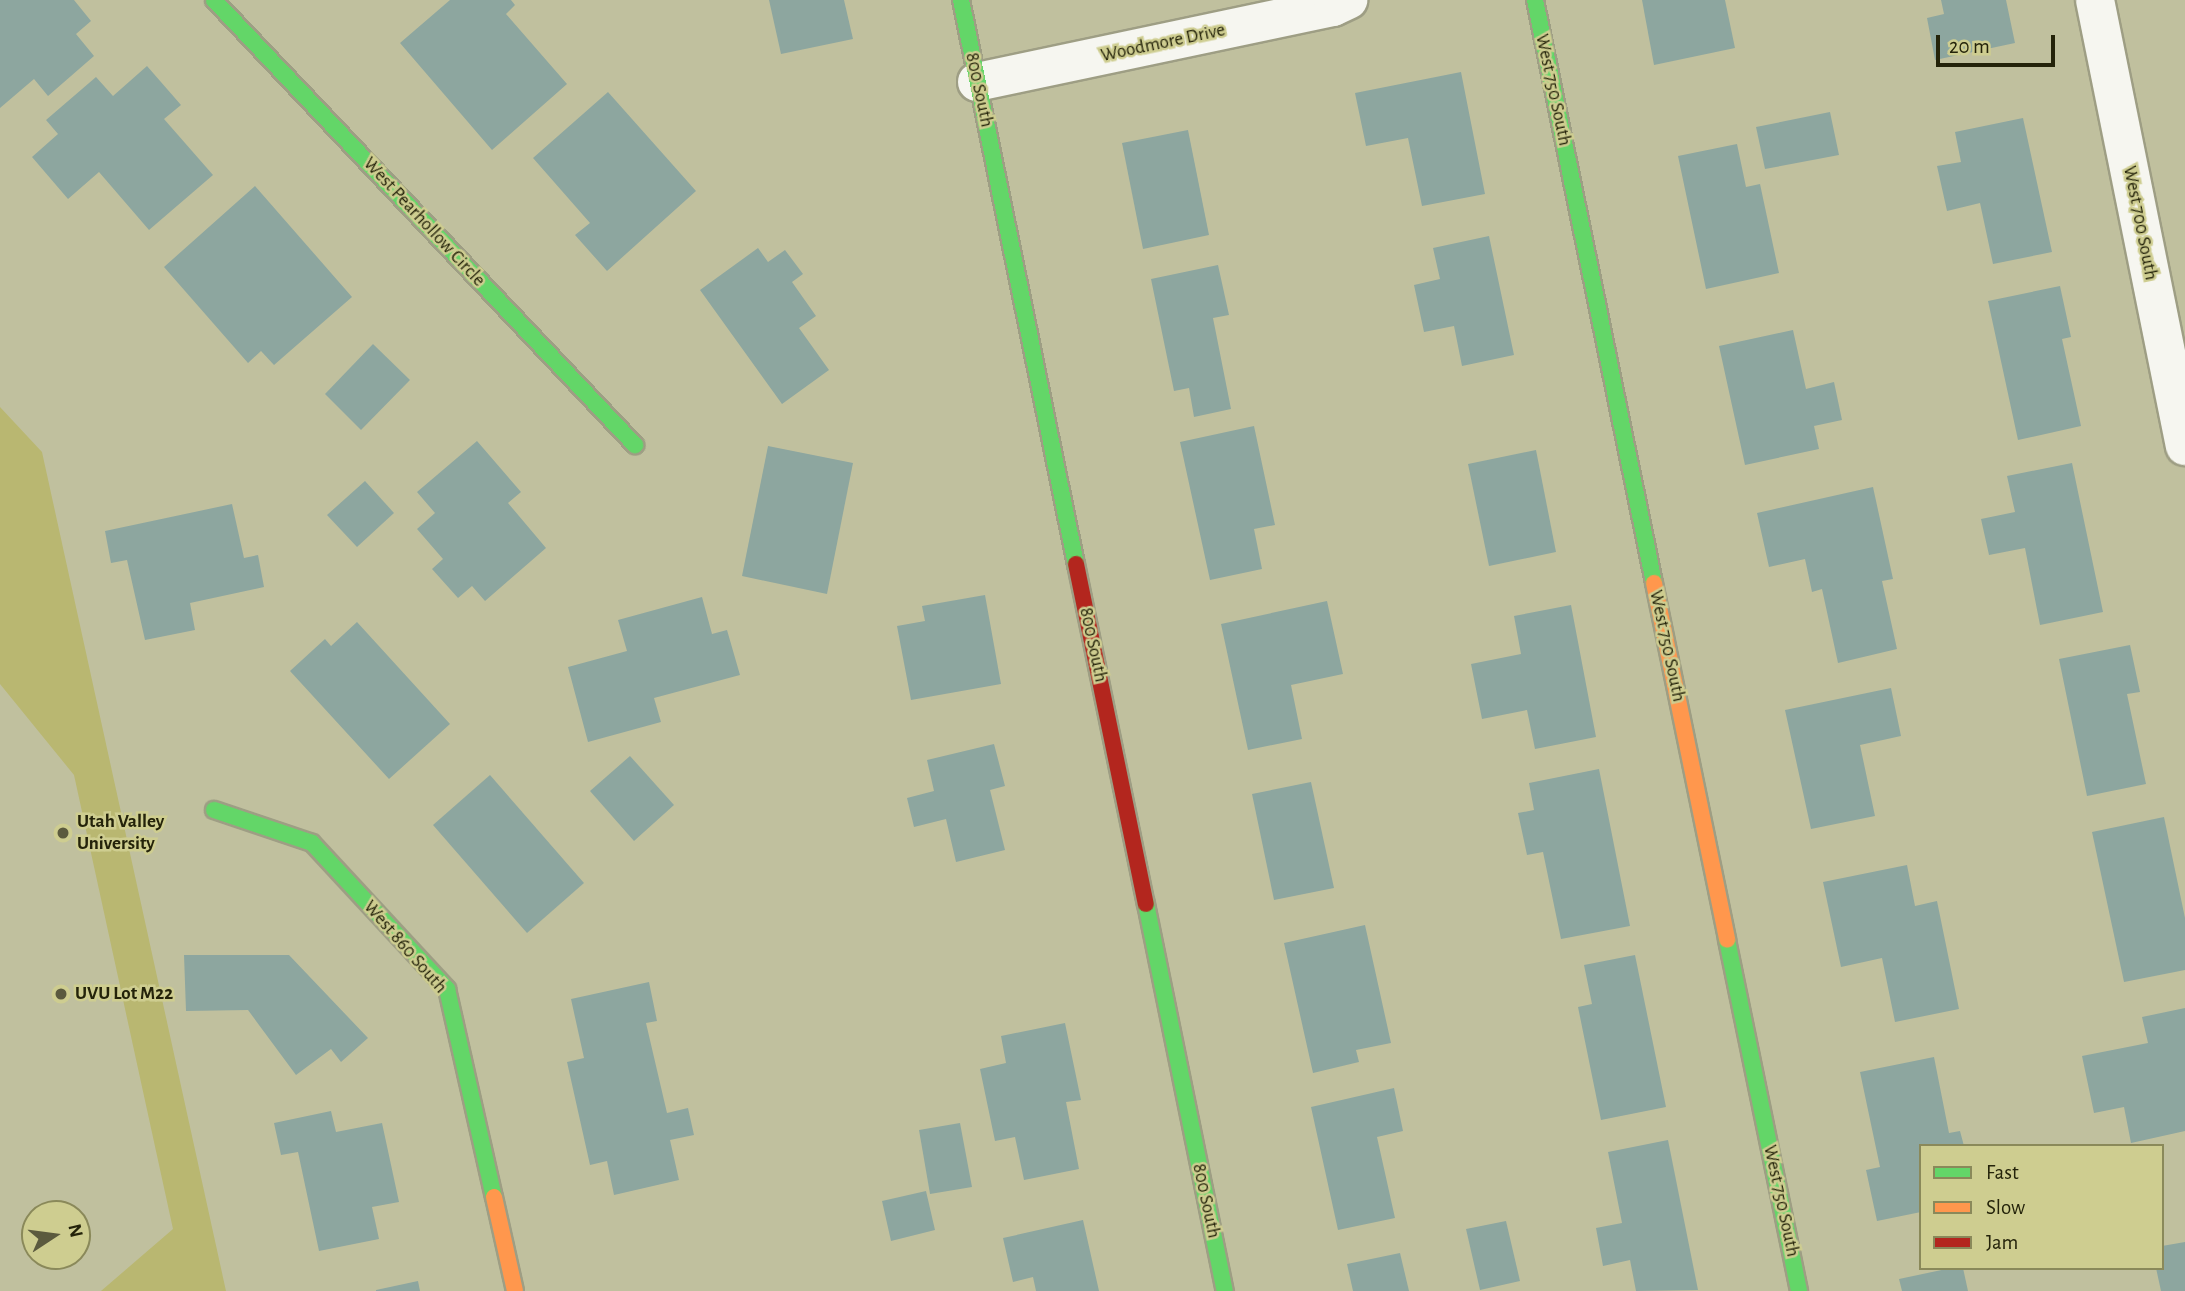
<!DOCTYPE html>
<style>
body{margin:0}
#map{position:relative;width:2185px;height:1291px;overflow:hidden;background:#c0c09e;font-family:"Alegreya Sans",sans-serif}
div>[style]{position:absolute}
.green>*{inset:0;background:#b9b771}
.building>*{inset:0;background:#8da69f}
.roads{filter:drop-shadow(2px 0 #9e9e84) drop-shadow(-2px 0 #9e9e84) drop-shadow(0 2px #9e9e84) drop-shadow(0 -2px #9e9e84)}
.street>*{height:38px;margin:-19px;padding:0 19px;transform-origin:19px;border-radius:19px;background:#f6f6f0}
.fast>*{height:16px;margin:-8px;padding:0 8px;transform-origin:8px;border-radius:8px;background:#63d668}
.slow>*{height:16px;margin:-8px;padding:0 8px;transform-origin:8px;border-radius:8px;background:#ff974d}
.jam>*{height:16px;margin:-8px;padding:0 8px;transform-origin:8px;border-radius:8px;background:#b3261e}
.dots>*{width:19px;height:19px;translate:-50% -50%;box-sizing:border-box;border:4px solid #cecd90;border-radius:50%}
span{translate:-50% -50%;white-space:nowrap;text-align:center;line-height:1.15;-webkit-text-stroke:5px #cecd90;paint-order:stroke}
.street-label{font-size:19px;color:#24230a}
.poi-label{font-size:19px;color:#24230a;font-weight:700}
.left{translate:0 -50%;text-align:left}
.legend{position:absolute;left:1919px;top:1144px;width:245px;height:126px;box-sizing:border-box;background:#cecd90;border:2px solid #8a895a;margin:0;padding:9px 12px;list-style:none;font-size:21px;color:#24230a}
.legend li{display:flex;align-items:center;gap:14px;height:35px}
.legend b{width:35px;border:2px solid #8a895a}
.north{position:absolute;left:21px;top:1200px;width:70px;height:70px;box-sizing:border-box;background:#cecd90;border:2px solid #8a895a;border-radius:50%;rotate:77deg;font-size:19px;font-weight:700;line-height:28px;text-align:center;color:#24230a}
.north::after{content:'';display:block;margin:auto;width:24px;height:32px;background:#5b5a3e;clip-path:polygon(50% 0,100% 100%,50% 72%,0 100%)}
.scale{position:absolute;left:1936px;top:35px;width:119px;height:32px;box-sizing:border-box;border:4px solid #24230a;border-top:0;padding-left:9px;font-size:21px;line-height:24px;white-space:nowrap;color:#24230a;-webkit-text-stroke:5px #cecd90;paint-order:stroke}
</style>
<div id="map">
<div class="green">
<div style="clip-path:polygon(0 407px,42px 452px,226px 1291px,101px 1291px,173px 1229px,74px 775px,0 684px)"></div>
</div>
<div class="building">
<div style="clip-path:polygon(0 0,74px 0,91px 21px,76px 34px,94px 56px,48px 96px,34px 79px,0 108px)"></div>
<div style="clip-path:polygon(450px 0,511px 0,515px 5px,506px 14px,567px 84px,492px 150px,400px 43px)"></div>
<div style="clip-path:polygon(769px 0,844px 0,853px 39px,781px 54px)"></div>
<div style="clip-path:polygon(1642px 0,1725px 0,1735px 48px,1654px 65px)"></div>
<div style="clip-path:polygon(1941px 0,2006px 0,2015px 43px,1935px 60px,1927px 18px,1944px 14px)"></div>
<div style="clip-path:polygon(147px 66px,181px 105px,164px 119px,213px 175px,149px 230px,99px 172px,68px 199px,32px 157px,58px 134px,46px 120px,96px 77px,113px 96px)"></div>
<div style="clip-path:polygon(1461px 72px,1485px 194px,1422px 206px,1408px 138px,1366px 146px,1355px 93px)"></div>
<div style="clip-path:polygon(608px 92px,696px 191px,607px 271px,575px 235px,590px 223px,533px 158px)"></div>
<div style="clip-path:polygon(1830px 112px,1839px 155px,1765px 169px,1756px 127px)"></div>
<div style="clip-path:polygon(2023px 118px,2052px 252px,1993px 264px,1980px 203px,1947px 211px,1937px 166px,1961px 162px,1955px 132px)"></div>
<div style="clip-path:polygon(1188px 130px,1209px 235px,1143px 249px,1122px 143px)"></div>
<div style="clip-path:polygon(1737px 144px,1746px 187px,1760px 184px,1779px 273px,1706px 289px,1678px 156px)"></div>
<div style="clip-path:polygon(255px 186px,352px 297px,274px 365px,261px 351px,248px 363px,164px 267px)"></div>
<div style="clip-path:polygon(1489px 236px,1514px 355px,1462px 366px,1454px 326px,1424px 332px,1414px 285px,1440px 279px,1433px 248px)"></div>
<div style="clip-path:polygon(758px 248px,768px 262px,785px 250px,803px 274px,792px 282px,816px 316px,799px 328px,829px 370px,782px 404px,700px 290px)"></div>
<div style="clip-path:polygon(1218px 265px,1229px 315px,1213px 318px,1231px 409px,1194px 417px,1189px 388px,1174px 391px,1151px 279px)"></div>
<div style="clip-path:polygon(2060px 286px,2071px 337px,2062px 339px,2081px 426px,2018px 440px,1988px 301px)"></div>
<div style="clip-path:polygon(1793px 330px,1806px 389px,1834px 382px,1842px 420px,1814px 426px,1819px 449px,1745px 465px,1719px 346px)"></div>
<div style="clip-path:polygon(373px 344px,410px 380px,361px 430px,325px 394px)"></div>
<div style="clip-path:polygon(1254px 426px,1275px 525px,1254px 529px,1262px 569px,1210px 580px,1180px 442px)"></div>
<div style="clip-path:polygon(477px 441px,521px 492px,508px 503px,546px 548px,485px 601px,472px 586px,458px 598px,432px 569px,443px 559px,417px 529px,435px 513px,417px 492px)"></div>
<div style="clip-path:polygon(768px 446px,853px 463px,827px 594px,742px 576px)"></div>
<div style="clip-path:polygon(1536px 450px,1556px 552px,1489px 566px,1468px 464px)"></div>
<div style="clip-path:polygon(2072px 463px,2103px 612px,2040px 625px,2025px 548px,1989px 555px,1981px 519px,2015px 512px,2007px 476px)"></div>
<div style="clip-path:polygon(365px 481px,394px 513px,357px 547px,327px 515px)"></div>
<div style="clip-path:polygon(1873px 487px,1893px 579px,1882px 581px,1897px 649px,1838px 663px,1822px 589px,1812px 592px,1805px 559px,1769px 567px,1757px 513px)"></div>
<div style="clip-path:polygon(232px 504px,244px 558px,258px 555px,264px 587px,190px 603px,195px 630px,145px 640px,127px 560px,111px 563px,105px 531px)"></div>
<div style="clip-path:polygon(985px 595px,1001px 684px,911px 700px,897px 626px,925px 621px,922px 606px)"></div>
<div style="clip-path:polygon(702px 597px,712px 634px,727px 630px,740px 675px,654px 698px,661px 722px,588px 742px,568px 667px,627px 651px,618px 620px)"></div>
<div style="clip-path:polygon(1327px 601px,1343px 674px,1291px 685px,1302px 739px,1248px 750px,1221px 624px)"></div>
<div style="clip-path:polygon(1571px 605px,1596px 737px,1535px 749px,1527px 710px,1482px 719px,1471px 664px,1521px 654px,1514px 616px)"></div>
<div style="clip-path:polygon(357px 622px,450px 724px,389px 779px,290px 671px,325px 639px,331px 646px)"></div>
<div style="clip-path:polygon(2130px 645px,2140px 692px,2127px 694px,2146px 784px,2087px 796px,2059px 659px)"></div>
<div style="clip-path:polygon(1891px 688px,1901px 736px,1860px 745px,1875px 816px,1811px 829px,1785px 710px)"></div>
<div style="clip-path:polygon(994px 744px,1005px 786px,990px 790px,1005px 850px,956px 862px,946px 819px,914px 827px,907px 798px,934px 791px,927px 760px)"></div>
<div style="clip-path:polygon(630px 756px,674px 805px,634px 841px,590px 791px)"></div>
<div style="clip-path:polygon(1599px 769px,1630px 926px,1561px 939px,1543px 852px,1527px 855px,1518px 813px,1534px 810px,1529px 783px)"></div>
<div style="clip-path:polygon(490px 775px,584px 883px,527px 933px,433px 825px)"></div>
<div style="clip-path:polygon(1311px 782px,1334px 888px,1274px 900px,1252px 794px)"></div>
<div style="clip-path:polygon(2164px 817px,2185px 918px,2185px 970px,2124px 982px,2092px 832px)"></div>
<div style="clip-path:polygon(1907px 865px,1915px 906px,1937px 901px,1959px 1009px,1895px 1022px,1882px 958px,1841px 967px,1823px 882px)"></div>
<div style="clip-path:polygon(1365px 925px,1391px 1043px,1356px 1050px,1359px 1062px,1313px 1073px,1284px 943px)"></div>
<div style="clip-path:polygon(184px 955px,289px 955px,368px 1038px,341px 1062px,331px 1049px,296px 1075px,248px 1010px,186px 1011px)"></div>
<div style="clip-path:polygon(1635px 955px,1666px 1107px,1601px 1120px,1578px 1007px,1592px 1004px,1584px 965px)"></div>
<div style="clip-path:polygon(649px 982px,657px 1021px,646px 1023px,667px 1113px,688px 1108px,694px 1135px,670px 1140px,679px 1180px,614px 1195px,607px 1161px,590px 1165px,567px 1062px,584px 1058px,571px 999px)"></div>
<div style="clip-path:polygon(2185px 1008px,2185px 1131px,2131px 1143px,2124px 1107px,2094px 1113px,2082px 1056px,2148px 1043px,2142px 1017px)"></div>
<div style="clip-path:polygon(1065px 1023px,1081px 1100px,1066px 1102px,1079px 1169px,1024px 1180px,1015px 1137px,995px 1141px,980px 1069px,1006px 1063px,1001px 1036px)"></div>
<div style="clip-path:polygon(1934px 1057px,1949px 1133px,1960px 1131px,1964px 1146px,1921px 1146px,1921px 1212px,1877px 1221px,1866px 1170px,1880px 1167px,1860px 1072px)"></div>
<div style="clip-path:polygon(1394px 1088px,1403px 1131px,1377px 1137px,1395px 1218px,1338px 1230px,1311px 1107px)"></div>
<div style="clip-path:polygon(331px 1111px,336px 1132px,382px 1123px,399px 1202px,372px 1207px,379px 1239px,319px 1251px,298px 1152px,281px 1155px,274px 1123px)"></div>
<div style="clip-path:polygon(960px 1123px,972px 1187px,930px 1194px,919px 1130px)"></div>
<div style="clip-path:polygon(1668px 1140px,1698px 1290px,1636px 1291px,1630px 1260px,1603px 1266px,1596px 1228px,1622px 1223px,1608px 1152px)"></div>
<div style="clip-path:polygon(926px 1191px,935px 1230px,891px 1241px,882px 1201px)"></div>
<div style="clip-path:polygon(1083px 1220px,1099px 1291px,1036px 1291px,1033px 1277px,1013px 1282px,1003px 1238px)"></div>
<div style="clip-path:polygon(1506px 1221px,1520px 1281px,1480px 1290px,1466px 1229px)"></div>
<div style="clip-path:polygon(2185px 1242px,2185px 1291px,2161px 1291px,2156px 1268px,2162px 1268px,2162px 1246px)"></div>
<div style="clip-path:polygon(1400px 1253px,1409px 1291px,1353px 1291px,1347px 1264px)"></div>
<div style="clip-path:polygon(1951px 1268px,1963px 1268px,1968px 1291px,1902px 1291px,1899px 1279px)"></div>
<div style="clip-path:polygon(418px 1281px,420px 1291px,376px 1291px,376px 1290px)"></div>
</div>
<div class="roads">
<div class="street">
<div style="left:2095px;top:0;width:455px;rotate:78.6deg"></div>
<div style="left:977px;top:82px;width:364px;rotate:-11.9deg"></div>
<div style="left:1333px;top:7px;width:17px;rotate:-25deg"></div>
</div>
<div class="fast">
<div style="left:214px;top:0;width:613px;rotate:46.59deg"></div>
<div style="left:961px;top:0;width:576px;rotate:78.48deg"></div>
<div style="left:1535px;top:0;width:595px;rotate:78.46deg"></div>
<div style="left:214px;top:810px;width:103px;rotate:18.6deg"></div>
<div style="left:312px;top:843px;width:199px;rotate:47.2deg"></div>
<div style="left:447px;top:989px;width:213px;rotate:77.3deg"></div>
<div style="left:1146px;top:904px;width:395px;rotate:78.5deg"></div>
<div style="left:1727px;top:940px;width:358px;rotate:78.4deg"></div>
</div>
<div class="slow">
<div style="left:1654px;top:583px;width:364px;rotate:78.4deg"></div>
<div style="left:494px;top:1197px;width:96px;rotate:77.4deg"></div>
</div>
<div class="jam">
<div style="left:1076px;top:564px;width:347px;rotate:78.4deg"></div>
</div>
</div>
<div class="dots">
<div style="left:63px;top:833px;background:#5b5a3e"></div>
<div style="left:61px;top:994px;background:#5b5a3e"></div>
</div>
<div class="street-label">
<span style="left:1163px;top:43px;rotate:-12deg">Woodmore Drive</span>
<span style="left:979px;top:90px;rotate:78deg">800 South</span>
<span style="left:1553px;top:90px;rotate:78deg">West 750 South</span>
<span style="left:424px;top:222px;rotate:47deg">West Pearhollow Circle</span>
<span style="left:2140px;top:223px;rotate:79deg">West 700 South</span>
<span style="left:1093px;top:645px;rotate:78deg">800 South</span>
<span style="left:1667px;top:646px;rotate:78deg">West 750 South</span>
<span style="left:405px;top:947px;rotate:49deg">West 860 South</span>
<span style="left:1206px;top:1201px;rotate:78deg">800 South</span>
<span style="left:1781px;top:1201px;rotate:78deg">West 750 South</span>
</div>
<div class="poi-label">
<span class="left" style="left:77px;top:833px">Utah Valley<br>University</span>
<span class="left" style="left:75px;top:994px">UVU Lot M22</span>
</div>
<ul class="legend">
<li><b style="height:9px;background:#63d668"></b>Fast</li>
<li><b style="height:9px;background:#ff974d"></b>Slow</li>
<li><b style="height:9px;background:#b3261e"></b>Jam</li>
</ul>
<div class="north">N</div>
<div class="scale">20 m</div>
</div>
